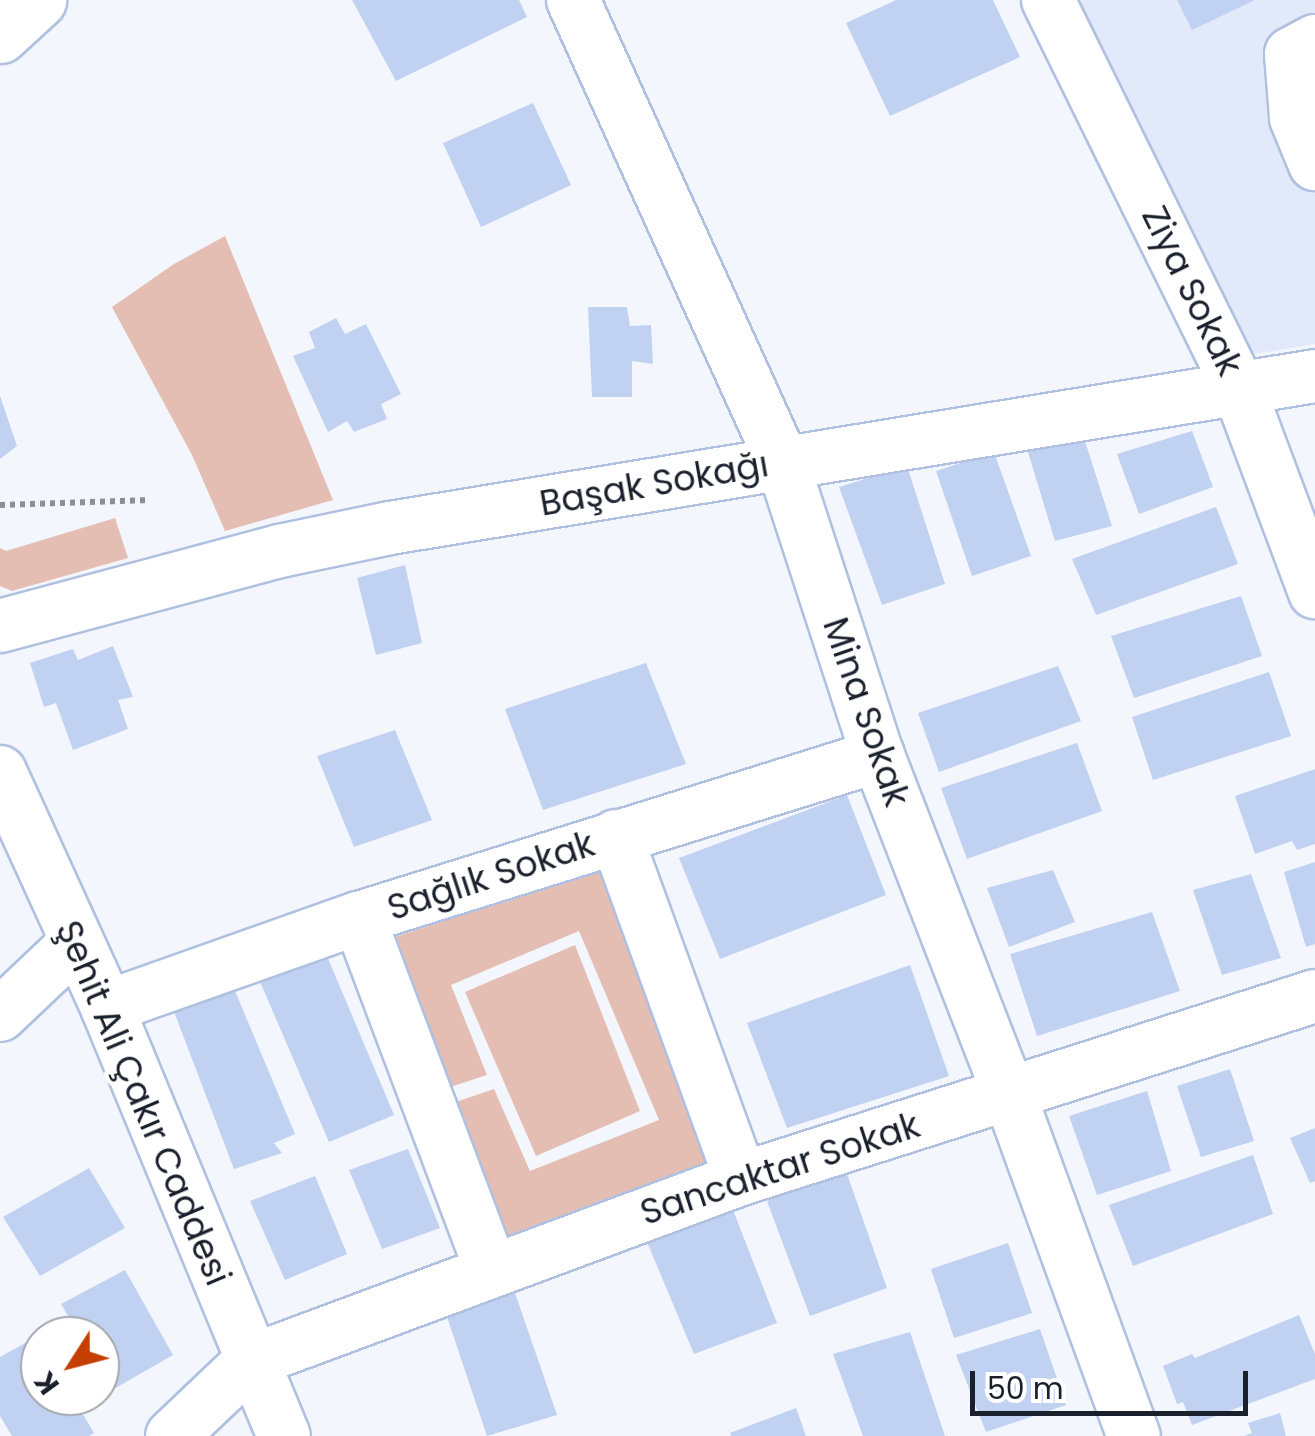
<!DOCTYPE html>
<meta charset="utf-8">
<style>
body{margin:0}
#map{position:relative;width:1315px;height:1436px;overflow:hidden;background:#f3f6fd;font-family:Poppins,sans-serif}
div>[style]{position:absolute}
.built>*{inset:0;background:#e1e9fa}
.green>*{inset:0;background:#e4beb2}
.building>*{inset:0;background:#c0d1f2}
.path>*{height:6px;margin-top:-3px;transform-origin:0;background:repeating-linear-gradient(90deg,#8a8f98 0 5px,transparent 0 10px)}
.roads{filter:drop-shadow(2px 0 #afc0e0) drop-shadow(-2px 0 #afc0e0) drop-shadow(0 2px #afc0e0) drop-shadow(0 -2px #afc0e0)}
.minor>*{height:52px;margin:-26px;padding:0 26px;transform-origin:26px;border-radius:26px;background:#fff}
.major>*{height:55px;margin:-27.5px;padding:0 27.5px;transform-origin:27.5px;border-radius:27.5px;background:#fff}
span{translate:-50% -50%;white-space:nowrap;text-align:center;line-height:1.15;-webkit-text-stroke:8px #fff;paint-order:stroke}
.street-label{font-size:35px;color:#1a202c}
.north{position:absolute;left:20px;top:1316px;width:100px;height:100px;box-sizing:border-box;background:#fff;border:2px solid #a3a6ab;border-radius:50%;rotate:234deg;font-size:28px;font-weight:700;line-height:40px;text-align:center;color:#1a202c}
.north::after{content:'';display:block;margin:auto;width:35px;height:45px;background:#c63f02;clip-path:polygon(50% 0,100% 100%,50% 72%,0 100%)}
.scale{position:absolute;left:970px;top:1371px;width:278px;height:45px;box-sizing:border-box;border:5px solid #1a202c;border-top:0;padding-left:12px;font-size:30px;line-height:35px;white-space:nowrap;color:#1a202c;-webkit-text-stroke:8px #fff;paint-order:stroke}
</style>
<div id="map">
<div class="built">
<div style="clip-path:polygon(1064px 0,1315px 0,1315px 344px,1242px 356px)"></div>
</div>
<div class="green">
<div style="clip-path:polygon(225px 236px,333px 500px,225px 531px,192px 455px,112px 307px,174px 264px)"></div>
<div style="clip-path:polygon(115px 518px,128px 558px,12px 591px,0 586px,0 548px,6px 551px)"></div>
<div style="clip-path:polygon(612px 866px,716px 1164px,507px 1238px,447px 1105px,494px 1089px,530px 1171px,659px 1120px,579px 931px,451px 985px,487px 1075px,441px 1090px,383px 941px)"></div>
<div style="clip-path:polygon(575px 945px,640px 1111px,536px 1156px,465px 992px)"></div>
</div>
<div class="building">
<div style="clip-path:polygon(352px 0,519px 0,527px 17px,396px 81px)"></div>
<div style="clip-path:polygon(896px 0,993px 0,1020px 57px,890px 116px,846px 23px)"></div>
<div style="clip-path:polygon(1177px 0,1255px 0,1192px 30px)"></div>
<div style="clip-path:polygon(533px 103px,571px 185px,481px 227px,443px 143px)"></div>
<div style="clip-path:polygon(588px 307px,627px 307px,630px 326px,651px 325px,653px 364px,632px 361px,632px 397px,592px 397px)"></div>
<div style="clip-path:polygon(336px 318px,345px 334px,366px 324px,401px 394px,381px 404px,387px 419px,354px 432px,347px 421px,328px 432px,293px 356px,315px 348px,309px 332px)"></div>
<div style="clip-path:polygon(0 396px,17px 446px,0 459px)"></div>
<div style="clip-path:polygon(1192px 431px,1213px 487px,1139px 514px,1117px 454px)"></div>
<div style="clip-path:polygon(1084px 438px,1112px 526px,1055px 541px,1028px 452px)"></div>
<div style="clip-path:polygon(994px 452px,1031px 556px,972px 576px,936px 471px)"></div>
<div style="clip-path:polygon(907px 466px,945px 584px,882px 605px,839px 487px)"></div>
<div style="clip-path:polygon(1216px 507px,1238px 564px,1096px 615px,1072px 559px)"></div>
<div style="clip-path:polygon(405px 565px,422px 643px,376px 655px,357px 578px)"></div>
<div style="clip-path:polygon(1241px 596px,1262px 656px,1134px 698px,1111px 636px)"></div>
<div style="clip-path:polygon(113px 646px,133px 697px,118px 700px,128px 729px,73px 750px,56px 703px,44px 707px,30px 663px,73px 649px,78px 660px)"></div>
<div style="clip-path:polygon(646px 663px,686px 764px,543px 810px,505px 709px)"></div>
<div style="clip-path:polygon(1058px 666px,1081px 721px,939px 772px,918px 713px)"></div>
<div style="clip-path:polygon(1269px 672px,1291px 736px,1153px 780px,1132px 717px)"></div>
<div style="clip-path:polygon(395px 730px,432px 820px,354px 847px,317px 756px)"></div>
<div style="clip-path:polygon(1077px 743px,1102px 811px,967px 859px,941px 788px)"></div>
<div style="clip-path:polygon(1315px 769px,1315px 844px,1297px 850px,1292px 841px,1255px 854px,1235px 796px)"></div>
<div style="clip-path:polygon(847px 795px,886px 895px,720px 959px,679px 858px)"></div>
<div style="clip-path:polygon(1315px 862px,1315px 944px,1306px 947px,1284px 872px)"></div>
<div style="clip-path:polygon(1053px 870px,1075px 922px,1009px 947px,987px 888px)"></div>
<div style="clip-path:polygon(1251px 874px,1281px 958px,1222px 975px,1193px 890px)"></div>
<div style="clip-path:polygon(1152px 912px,1180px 991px,1037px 1036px,1010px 954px)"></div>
<div style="clip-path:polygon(324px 949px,394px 1115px,329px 1142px,258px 977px)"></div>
<div style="clip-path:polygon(910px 965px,949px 1076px,787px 1128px,747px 1023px)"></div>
<div style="clip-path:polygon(230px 979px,295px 1134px,274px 1143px,282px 1153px,234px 1169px,168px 996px)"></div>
<div style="clip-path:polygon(1230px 1069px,1254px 1141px,1201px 1157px,1177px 1086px)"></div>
<div style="clip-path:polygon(1147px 1091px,1171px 1171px,1097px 1195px,1069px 1116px)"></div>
<div style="clip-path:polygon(1315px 1128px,1315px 1181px,1310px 1183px,1290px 1138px)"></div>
<div style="clip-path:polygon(408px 1149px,440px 1228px,382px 1249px,349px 1170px)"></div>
<div style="clip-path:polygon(1253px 1155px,1273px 1214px,1133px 1266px,1109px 1205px)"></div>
<div style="clip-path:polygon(89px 1168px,125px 1228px,40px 1276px,3px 1217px)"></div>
<div style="clip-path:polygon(846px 1171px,887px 1288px,810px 1316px,767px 1201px)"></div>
<div style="clip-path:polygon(315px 1176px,347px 1254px,285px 1280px,250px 1201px)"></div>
<div style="clip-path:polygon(733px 1210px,777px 1323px,694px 1354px,647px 1242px)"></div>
<div style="clip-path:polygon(1008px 1243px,1032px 1313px,954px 1338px,931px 1269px)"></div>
<div style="clip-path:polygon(125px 1270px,173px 1355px,112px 1390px,100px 1370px,100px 1336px,80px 1336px,61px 1304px)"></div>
<div style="clip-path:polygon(515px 1293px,557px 1415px,487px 1436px,446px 1314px)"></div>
<div style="clip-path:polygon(1299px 1315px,1315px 1354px,1315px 1379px,1192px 1425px,1183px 1402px,1177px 1404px,1163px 1366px,1192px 1354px,1195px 1358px)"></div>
<div style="clip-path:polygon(1040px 1329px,1066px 1405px,986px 1432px,956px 1355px)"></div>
<div style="clip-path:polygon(910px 1332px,945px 1436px,863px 1436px,833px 1354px)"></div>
<div style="clip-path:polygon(36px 1337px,40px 1396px,72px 1396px,94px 1433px,89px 1436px,12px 1436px,0 1416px,0 1357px)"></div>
<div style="clip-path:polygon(796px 1408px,806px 1436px,731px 1436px,730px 1433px)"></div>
<div style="clip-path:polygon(1280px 1413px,1286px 1436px,1244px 1436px,1252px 1433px,1248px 1423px)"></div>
</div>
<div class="path">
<div style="left:0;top:505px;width:150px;rotate:-1.9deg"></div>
</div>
<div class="roads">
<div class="minor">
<div style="left:573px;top:0;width:506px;rotate:65.61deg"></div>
<div style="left:782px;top:461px;width:310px;rotate:72deg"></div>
<div style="left:878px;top:756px;width:365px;rotate:68.8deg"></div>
<div style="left:1010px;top:1096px;width:362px;rotate:70deg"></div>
<div style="left:1048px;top:0;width:433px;rotate:63.8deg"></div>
<div style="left:1239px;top:389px;width:217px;rotate:69.5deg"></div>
<div style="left:1315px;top:41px;width:27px;rotate:152deg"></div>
<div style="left:1291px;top:54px;width:64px;rotate:85.5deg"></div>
<div style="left:1296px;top:118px;width:50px;rotate:67.6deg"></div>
<div style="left:0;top:626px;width:290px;rotate:-15deg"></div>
<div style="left:280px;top:551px;width:112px;rotate:-11.8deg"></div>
<div style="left:390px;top:528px;width:937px;rotate:-9.33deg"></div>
<div style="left:0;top:772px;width:258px;rotate:65.5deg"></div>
<div style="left:107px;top:1007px;width:464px;rotate:67.6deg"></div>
<div style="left:616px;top:836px;width:365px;rotate:70deg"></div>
<div style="left:359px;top:918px;width:376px;rotate:69.4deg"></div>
<div style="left:107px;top:1007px;width:267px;rotate:-19.5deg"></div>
<div style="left:359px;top:918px;width:544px;rotate:-17.34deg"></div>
<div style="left:0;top:1015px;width:106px;rotate:-43.5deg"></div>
<div style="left:172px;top:1436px;width:109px;rotate:-43.5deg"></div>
<div style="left:251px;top:1361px;width:523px;rotate:-20.38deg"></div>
<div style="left:741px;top:1179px;width:602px;rotate:-17.68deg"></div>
</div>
<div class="major">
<div style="left:0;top:35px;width:52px;rotate:-42.6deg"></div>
</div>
</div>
<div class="street-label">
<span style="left:1192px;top:291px;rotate:64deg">Ziya Sokak</span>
<span style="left:654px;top:484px;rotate:-10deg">Başak Sokağı</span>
<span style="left:866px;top:712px;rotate:71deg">Mina Sokak</span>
<span style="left:491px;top:876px;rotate:-18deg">Sağlık Sokak</span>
<span style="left:143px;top:1103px;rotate:67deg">Şehit Ali Çakır Caddesi</span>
<span style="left:780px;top:1169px;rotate:-18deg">Sancaktar Sokak</span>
</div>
<div class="north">K</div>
<div class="scale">50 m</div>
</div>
